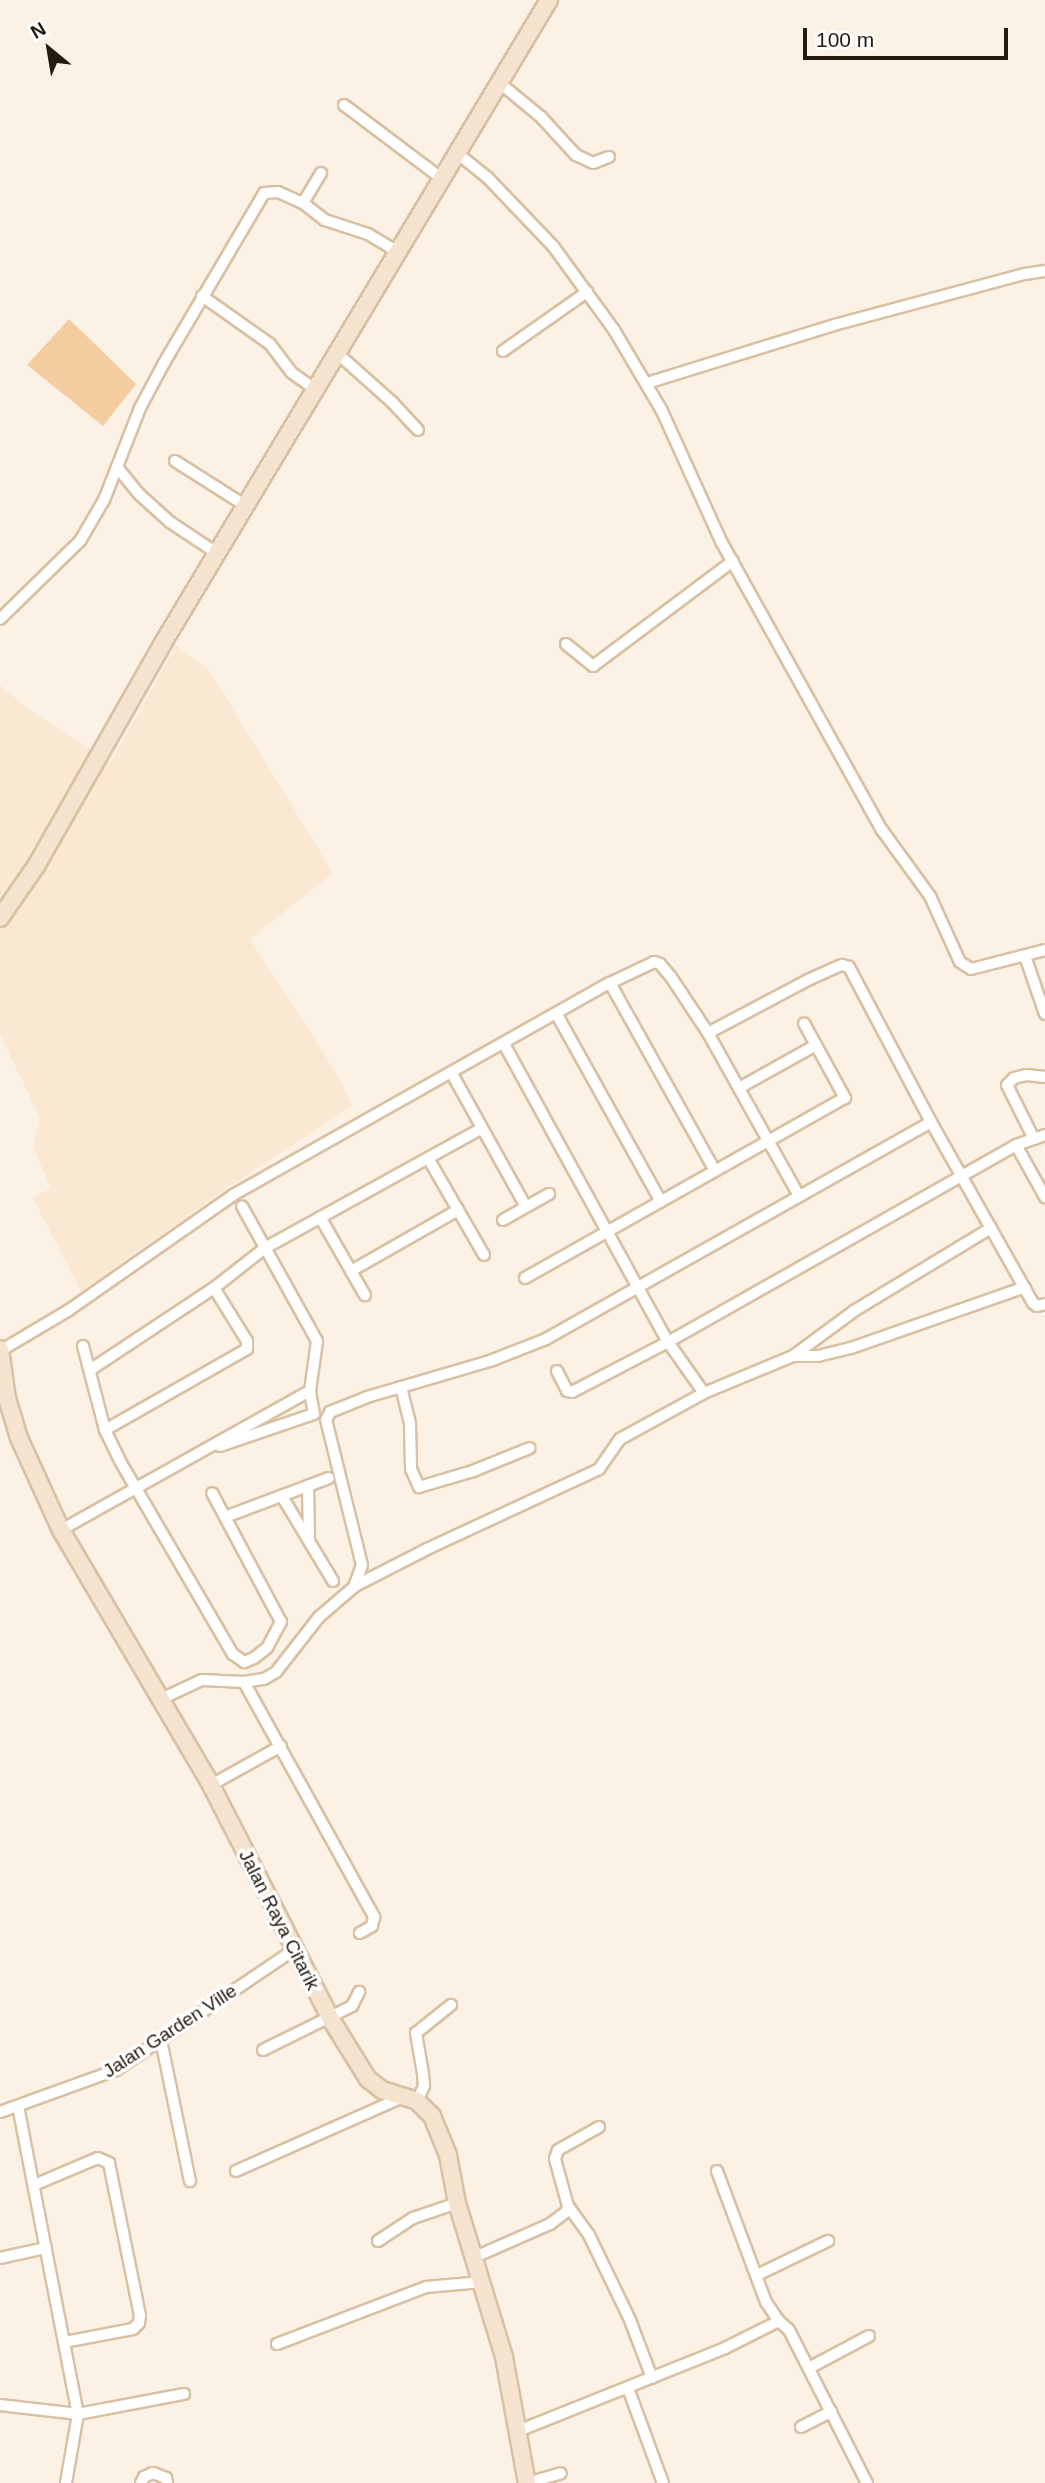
<!DOCTYPE html>
<style>
body{margin:0}
#map{position:relative;width:1045px;height:2483px;overflow:hidden;background:#fbf1e5;font-family:Helvetica,sans-serif}
div>[style]{position:absolute}
.built>*{inset:0;background:#fae8d2}
.green>*{inset:0;background:#f3cd9f}
.roads{filter:drop-shadow(2px 0 #d8c0a2) drop-shadow(-2px 0 #d8c0a2) drop-shadow(0 2px #d8c0a2) drop-shadow(0 -2px #d8c0a2)}
.street>*{height:10px;margin:-5px;padding:0 5px;transform-origin:5px;border-radius:5px;background:#fff}
.secondary>*{height:16px;margin:-8px;padding:0 8px;transform-origin:8px;border-radius:8px;background:#f4e4cf}
span{translate:-50% -50%;white-space:nowrap;text-align:center;line-height:1.15;-webkit-text-stroke:7px #fff;paint-order:stroke}
.street-label{font-size:19px;color:#241b10}
.north{position:absolute;left:14px;top:14px;width:70px;height:70px;-webkit-text-stroke:5px #fff;paint-order:stroke;rotate:330deg;font-size:19px;font-weight:700;line-height:28px;text-align:center;color:#241b10}
.north::after{content:'';display:block;margin:auto;width:24px;height:32px;background:#241b10;clip-path:polygon(50% 0,100% 100%,50% 72%,0 100%)}
.scale{position:absolute;left:803px;top:28px;width:205px;height:32px;box-sizing:border-box;border:4px solid #241b10;border-top:0;padding-left:9px;font-size:21px;line-height:24px;white-space:nowrap;color:#241b10;-webkit-text-stroke:5px #fff;paint-order:stroke}
</style>
<div id="map">
<div class="built">
<div style="clip-path:polygon(176px 646px,209px 670px,333px 873px,250px 939px,340px 1079px,352px 1106px,236px 1182px,81px 1291px,33px 1198px,51px 1188px,33px 1147px,40px 1118px,0 1034px,0 685px,25px 707px,111px 762px)"></div>
</div>
<div class="green">
<div style="clip-path:polygon(69px 319px,136px 384px,103px 426px,27px 365px)"></div>
</div>
<div class="roads">
<div class="street">
<div style="left:501px;top:84px;width:52px;rotate:39.5deg"></div>
<div style="left:541px;top:117px;width:52px;rotate:47.4deg"></div>
<div style="left:576px;top:155px;width:19px;rotate:25deg"></div>
<div style="left:593px;top:163px;width:17px;rotate:-21deg"></div>
<div style="left:344px;top:105px;width:121px;rotate:37deg"></div>
<div style="left:457px;top:153px;width:38px;rotate:39deg"></div>
<div style="left:487px;top:177px;width:95px;rotate:46.3deg"></div>
<div style="left:553px;top:246px;width:104px;rotate:54deg"></div>
<div style="left:614px;top:330px;width:94px;rotate:59.3deg"></div>
<div style="left:662px;top:411px;width:145px;rotate:65.6deg"></div>
<div style="left:722px;top:543px;width:329px;rotate:60.9deg"></div>
<div style="left:882px;top:830px;width:82px;rotate:54deg"></div>
<div style="left:930px;top:896px;width:72px;rotate:65.6deg"></div>
<div style="left:960px;top:962px;width:13px;rotate:32deg"></div>
<div style="left:971px;top:969px;width:76px;rotate:-14.4deg"></div>
<div style="left:303px;top:203px;width:35px;rotate:-59deg"></div>
<div style="left:202px;top:296px;width:83px;rotate:35.2deg"></div>
<div style="left:270px;top:344px;width:36px;rotate:53deg"></div>
<div style="left:292px;top:373px;width:28px;rotate:35deg"></div>
<div style="left:503px;top:351px;width:103px;rotate:-35.1deg"></div>
<div style="left:337px;top:353px;width:74px;rotate:41.7deg"></div>
<div style="left:392px;top:402px;width:38px;rotate:47deg"></div>
<div style="left:647px;top:383px;width:196px;rotate:-17.2deg"></div>
<div style="left:834px;top:325px;width:198px;rotate:-15deg"></div>
<div style="left:1025px;top:274px;width:20px;rotate:-9deg"></div>
<div style="left:175px;top:461px;width:84px;rotate:32.4deg"></div>
<div style="left:117px;top:467px;width:36px;rotate:51deg"></div>
<div style="left:140px;top:495px;width:40px;rotate:42deg"></div>
<div style="left:170px;top:522px;width:58px;rotate:33.7deg"></div>
<div style="left:0;top:619px;width:112px;rotate:-44.3deg"></div>
<div style="left:80px;top:541px;width:48px;rotate:-59.7deg"></div>
<div style="left:104px;top:500px;width:99px;rotate:-68.6deg"></div>
<div style="left:140px;top:408px;width:51px;rotate:-61.9deg"></div>
<div style="left:164px;top:363px;width:197px;rotate:-59.5deg"></div>
<div style="left:264px;top:193px;width:14px;rotate:-4deg"></div>
<div style="left:278px;top:192px;width:27px;rotate:24deg"></div>
<div style="left:303px;top:203px;width:28px;rotate:38deg"></div>
<div style="left:325px;top:220px;width:45px;rotate:18deg"></div>
<div style="left:368px;top:234px;width:33px;rotate:31deg"></div>
<div style="left:566px;top:644px;width:35px;rotate:39deg"></div>
<div style="left:593px;top:666px;width:175px;rotate:-36.9deg"></div>
<div style="left:1025px;top:956px;width:61px;rotate:71deg"></div>
<div style="left:610px;top:983px;width:215px;rotate:60.8deg"></div>
<div style="left:556px;top:1013px;width:216px;rotate:60.9deg"></div>
<div style="left:708px;top:1033px;width:115px;rotate:-27.9deg"></div>
<div style="left:810px;top:979px;width:35px;rotate:-24deg"></div>
<div style="left:842px;top:965px;width:7px;rotate:16deg"></div>
<div style="left:849px;top:967px;width:175px;rotate:62.1deg"></div>
<div style="left:931px;top:1122px;width:208px;rotate:60.6deg"></div>
<div style="left:1033px;top:1303px;width:5px;rotate:37deg"></div>
<div style="left:1037px;top:1306px;width:8px;rotate:-14deg"></div>
<div style="left:504px;top:1044px;width:340px;rotate:61.2deg"></div>
<div style="left:668px;top:1342px;width:62px;rotate:54.8deg"></div>
<div style="left:451px;top:1072px;width:154px;rotate:60.9deg"></div>
<div style="left:739px;top:1088px;width:88px;rotate:-29.2deg"></div>
<div style="left:1034px;top:1139px;width:60px;rotate:-116.6deg"></div>
<div style="left:1007px;top:1085px;width:10px;rotate:-45deg"></div>
<div style="left:1014px;top:1078px;width:12px;rotate:-14deg"></div>
<div style="left:1026px;top:1075px;width:19px;rotate:6deg"></div>
<div style="left:1016px;top:1145px;width:60px;rotate:60.9deg"></div>
<div style="left:458px;top:1210px;width:52px;rotate:60deg"></div>
<div style="left:320px;top:1217px;width:62px;rotate:60.1deg"></div>
<div style="left:351px;top:1271px;width:123px;rotate:-29.7deg"></div>
<div style="left:458px;top:1210px;width:60px;rotate:-120deg"></div>
<div style="left:503px;top:1220px;width:53px;rotate:-29.5deg"></div>
<div style="left:351px;top:1271px;width:28px;rotate:60deg"></div>
<div style="left:525px;top:1278px;width:367px;rotate:-29.4deg"></div>
<div style="left:845px;top:1098px;width:85px;rotate:-118.7deg"></div>
<div style="left:83px;top:1346px;width:87px;rotate:75.3deg"></div>
<div style="left:105px;top:1430px;width:34px;rotate:64deg"></div>
<div style="left:120px;top:1461px;width:224px;rotate:59.7deg"></div>
<div style="left:233px;top:1654px;width:14px;rotate:36deg"></div>
<div style="left:244px;top:1662px;width:11px;rotate:-22deg"></div>
<div style="left:254px;top:1658px;width:16px;rotate:-38deg"></div>
<div style="left:267px;top:1648px;width:30px;rotate:-62deg"></div>
<div style="left:281px;top:1622px;width:146px;rotate:-118.1deg"></div>
<div style="left:0;top:1351px;width:80px;rotate:-30.7deg"></div>
<div style="left:69px;top:1310px;width:200px;rotate:-35deg"></div>
<div style="left:233px;top:1195px;width:433px;rotate:-29.4deg"></div>
<div style="left:610px;top:983px;width:49px;rotate:-25.5deg"></div>
<div style="left:654px;top:962px;width:6px;rotate:18deg"></div>
<div style="left:660px;top:964px;width:17px;rotate:50deg"></div>
<div style="left:671px;top:977px;width:67px;rotate:56.5deg"></div>
<div style="left:708px;top:1033px;width:187px;rotate:60.8deg"></div>
<div style="left:793px;top:1356px;width:25px"></div>
<div style="left:818px;top:1356px;width:34px;rotate:-14deg"></div>
<div style="left:851px;top:1348px;width:184px;rotate:-19.3deg"></div>
<div style="left:90px;top:1370px;width:149px;rotate:-33.5deg"></div>
<div style="left:214px;top:1288px;width:65px;rotate:-38.1deg"></div>
<div style="left:265px;top:1248px;width:247px;rotate:-28.9deg"></div>
<div style="left:557px;top:1371px;width:22px;rotate:63deg"></div>
<div style="left:567px;top:1391px;width:5px;rotate:11deg"></div>
<div style="left:572px;top:1392px;width:108px;rotate:-27.5deg"></div>
<div style="left:668px;top:1342px;width:400px;rotate:-29.5deg"></div>
<div style="left:1016px;top:1145px;width:31px;rotate:-19deg"></div>
<div style="left:401px;top:1387px;width:38px;rotate:76deg"></div>
<div style="left:410px;top:1424px;width:45px;rotate:88.7deg"></div>
<div style="left:411px;top:1469px;width:20px;rotate:66deg"></div>
<div style="left:419px;top:1487px;width:56px;rotate:-16.5deg"></div>
<div style="left:473px;top:1471px;width:61px;rotate:-22deg"></div>
<div style="left:105px;top:1430px;width:163px;rotate:-29.7deg"></div>
<div style="left:247px;top:1349px;width:8px;rotate:-90deg"></div>
<div style="left:247px;top:1341px;width:62px;rotate:-121.9deg"></div>
<div style="left:220px;top:1446px;width:99px;rotate:-18.8deg"></div>
<div style="left:314px;top:1414px;width:23px;rotate:-100deg"></div>
<div style="left:308px;top:1486px;width:53px;rotate:88.9deg"></div>
<div style="left:283px;top:1498px;width:97px;rotate:58.9deg"></div>
<div style="left:225px;top:1517px;width:111px;rotate:-20.6deg"></div>
<div style="left:61px;top:1530px;width:285px;rotate:-29.2deg"></div>
<div style="left:310px;top:1391px;width:50px;rotate:-82deg"></div>
<div style="left:317px;top:1341px;width:154px;rotate:-119.1deg"></div>
<div style="left:355px;top:1586px;width:81px;rotate:-27.2deg"></div>
<div style="left:427px;top:1549px;width:190px;rotate:-24.9deg"></div>
<div style="left:599px;top:1469px;width:37px;rotate:-55deg"></div>
<div style="left:620px;top:1439px;width:96px;rotate:-28.7deg"></div>
<div style="left:704px;top:1393px;width:96px;rotate:-22.6deg"></div>
<div style="left:793px;top:1356px;width:76px;rotate:-36.4deg"></div>
<div style="left:854px;top:1311px;width:160px;rotate:-31.2deg"></div>
<div style="left:244px;top:1682px;width:269px;rotate:61deg"></div>
<div style="left:374px;top:1917px;width:9px;rotate:103deg"></div>
<div style="left:372px;top:1926px;width:14px;rotate:150deg"></div>
<div style="left:161px;top:1699px;width:45px;rotate:-24.9deg"></div>
<div style="left:202px;top:1680px;width:42px;rotate:2.7deg"></div>
<div style="left:244px;top:1682px;width:20px;rotate:-9deg"></div>
<div style="left:264px;top:1679px;width:14px;rotate:-30deg"></div>
<div style="left:276px;top:1672px;width:70px;rotate:-52deg"></div>
<div style="left:319px;top:1617px;width:46px;rotate:-40.6deg"></div>
<div style="left:354px;top:1587px;width:23px;rotate:-70deg"></div>
<div style="left:362px;top:1565px;width:149px;rotate:-103.9deg"></div>
<div style="left:326px;top:1420px;width:9px;rotate:-63deg"></div>
<div style="left:330px;top:1412px;width:40px;rotate:-22deg"></div>
<div style="left:367px;top:1397px;width:128px;rotate:-16.3deg"></div>
<div style="left:490px;top:1361px;width:60px;rotate:-21.4deg"></div>
<div style="left:546px;top:1339px;width:442px;rotate:-29.4deg"></div>
<div style="left:211px;top:1785px;width:80px;rotate:-29.1deg"></div>
<div style="left:161px;top:2040px;width:144px;rotate:78.4deg"></div>
<div style="left:263px;top:2050px;width:99px;rotate:-26.3deg"></div>
<div style="left:352px;top:2006px;width:16px;rotate:-63deg"></div>
<div style="left:417px;top:2101px;width:17px;rotate:-65deg"></div>
<div style="left:424px;top:2086px;width:12px;rotate:-95deg"></div>
<div style="left:423px;top:2074px;width:42px;rotate:-99.7deg"></div>
<div style="left:416px;top:2033px;width:45px;rotate:-38.7deg"></div>
<div style="left:18px;top:2106px;width:314px;rotate:79deg"></div>
<div style="left:78px;top:2414px;width:70px;rotate:99.9deg"></div>
<div style="left:0;top:2112px;width:123px;rotate:-19.9deg"></div>
<div style="left:116px;top:2070px;width:215px;rotate:-34deg"></div>
<div style="left:236px;top:2171px;width:185px;rotate:-23.9deg"></div>
<div style="left:717px;top:2171px;width:140px;rotate:69.5deg"></div>
<div style="left:766px;top:2302px;width:23px;rotate:56deg"></div>
<div style="left:34px;top:2185px;width:69px;rotate:-22.9deg"></div>
<div style="left:98px;top:2158px;width:12px;rotate:24deg"></div>
<div style="left:109px;top:2163px;width:155px;rotate:78.5deg"></div>
<div style="left:140px;top:2315px;width:8px;rotate:97deg"></div>
<div style="left:139px;top:2323px;width:8px;rotate:135deg"></div>
<div style="left:133px;top:2329px;width:69px;rotate:169.2deg"></div>
<div style="left:568px;top:2206px;width:36px;rotate:54deg"></div>
<div style="left:589px;top:2235px;width:94px;rotate:64.2deg"></div>
<div style="left:630px;top:2320px;width:62px;rotate:69.2deg"></div>
<div style="left:378px;top:2241px;width:42px;rotate:-33.3deg"></div>
<div style="left:413px;top:2218px;width:46px;rotate:-18.8deg"></div>
<div style="left:475px;top:2257px;width:82px;rotate:-23.7deg"></div>
<div style="left:550px;top:2224px;width:20px;rotate:-37deg"></div>
<div style="left:566px;top:2212px;width:6px;rotate:-72deg"></div>
<div style="left:568px;top:2206px;width:49px;rotate:-105.5deg"></div>
<div style="left:555px;top:2159px;width:9px;rotate:-72deg"></div>
<div style="left:558px;top:2150px;width:47px;rotate:-29.3deg"></div>
<div style="left:0;top:2258px;width:47px;rotate:-12.3deg"></div>
<div style="left:757px;top:2275px;width:79px;rotate:-25.6deg"></div>
<div style="left:277px;top:2344px;width:160px;rotate:-20.9deg"></div>
<div style="left:426px;top:2287px;width:56px;rotate:-5.1deg"></div>
<div style="left:809px;top:2368px;width:68px;rotate:-28.1deg"></div>
<div style="left:628px;top:2388px;width:101px;rotate:69.8deg"></div>
<div style="left:0;top:2405px;width:79px;rotate:6.6deg"></div>
<div style="left:78px;top:2414px;width:108px;rotate:-10.7deg"></div>
<div style="left:801px;top:2427px;width:34px;rotate:-27deg"></div>
<div style="left:518px;top:2431px;width:223px;rotate:-21.8deg"></div>
<div style="left:725px;top:2348px;width:60px;rotate:-26.6deg"></div>
<div style="left:779px;top:2321px;width:13px;rotate:42deg"></div>
<div style="left:789px;top:2330px;width:172px;rotate:63deg"></div>
<div style="left:141px;top:2483px;width:7px;rotate:-63deg"></div>
<div style="left:144px;top:2477px;width:10px;rotate:-24deg"></div>
<div style="left:153px;top:2473px;width:14px;rotate:21deg"></div>
<div style="left:166px;top:2478px;width:5px;rotate:79deg"></div>
<div style="left:527px;top:2483px;width:35px;rotate:-16deg"></div>
</div>
<div class="secondary">
<div style="left:0;top:918px;width:63px;rotate:-55.3deg"></div>
<div style="left:36px;top:866px;width:257px;rotate:-60.3deg"></div>
<div style="left:163px;top:643px;width:750px;rotate:-59.02deg"></div>
<div style="left:0;top:1349px;width:49px;rotate:81.9deg"></div>
<div style="left:7px;top:1398px;width:42px;rotate:73.3deg"></div>
<div style="left:19px;top:1438px;width:101px;rotate:65.5deg"></div>
<div style="left:61px;top:1530px;width:296px;rotate:59.5deg"></div>
<div style="left:211px;top:1785px;width:262px;rotate:62.9deg"></div>
<div style="left:330px;top:2018px;width:72px;rotate:58.1deg"></div>
<div style="left:368px;top:2079px;width:18px;rotate:38deg"></div>
<div style="left:382px;top:2090px;width:37px;rotate:17deg"></div>
<div style="left:417px;top:2101px;width:21px;rotate:45deg"></div>
<div style="left:432px;top:2116px;width:42px;rotate:67.7deg"></div>
<div style="left:448px;top:2155px;width:49px;rotate:79.4deg"></div>
<div style="left:457px;top:2203px;width:161px;rotate:73deg"></div>
<div style="left:504px;top:2357px;width:128px;rotate:79.7deg"></div>
</div>
</div>
<div class="street-label">
<span style="left:279px;top:1920px;rotate:63deg">Jalan Raya Citarik</span>
<span style="left:170px;top:2031px;rotate:-33deg">Jalan Garden Ville</span>
</div>
<div class="north">N</div>
<div class="scale">100 m</div>
</div>
